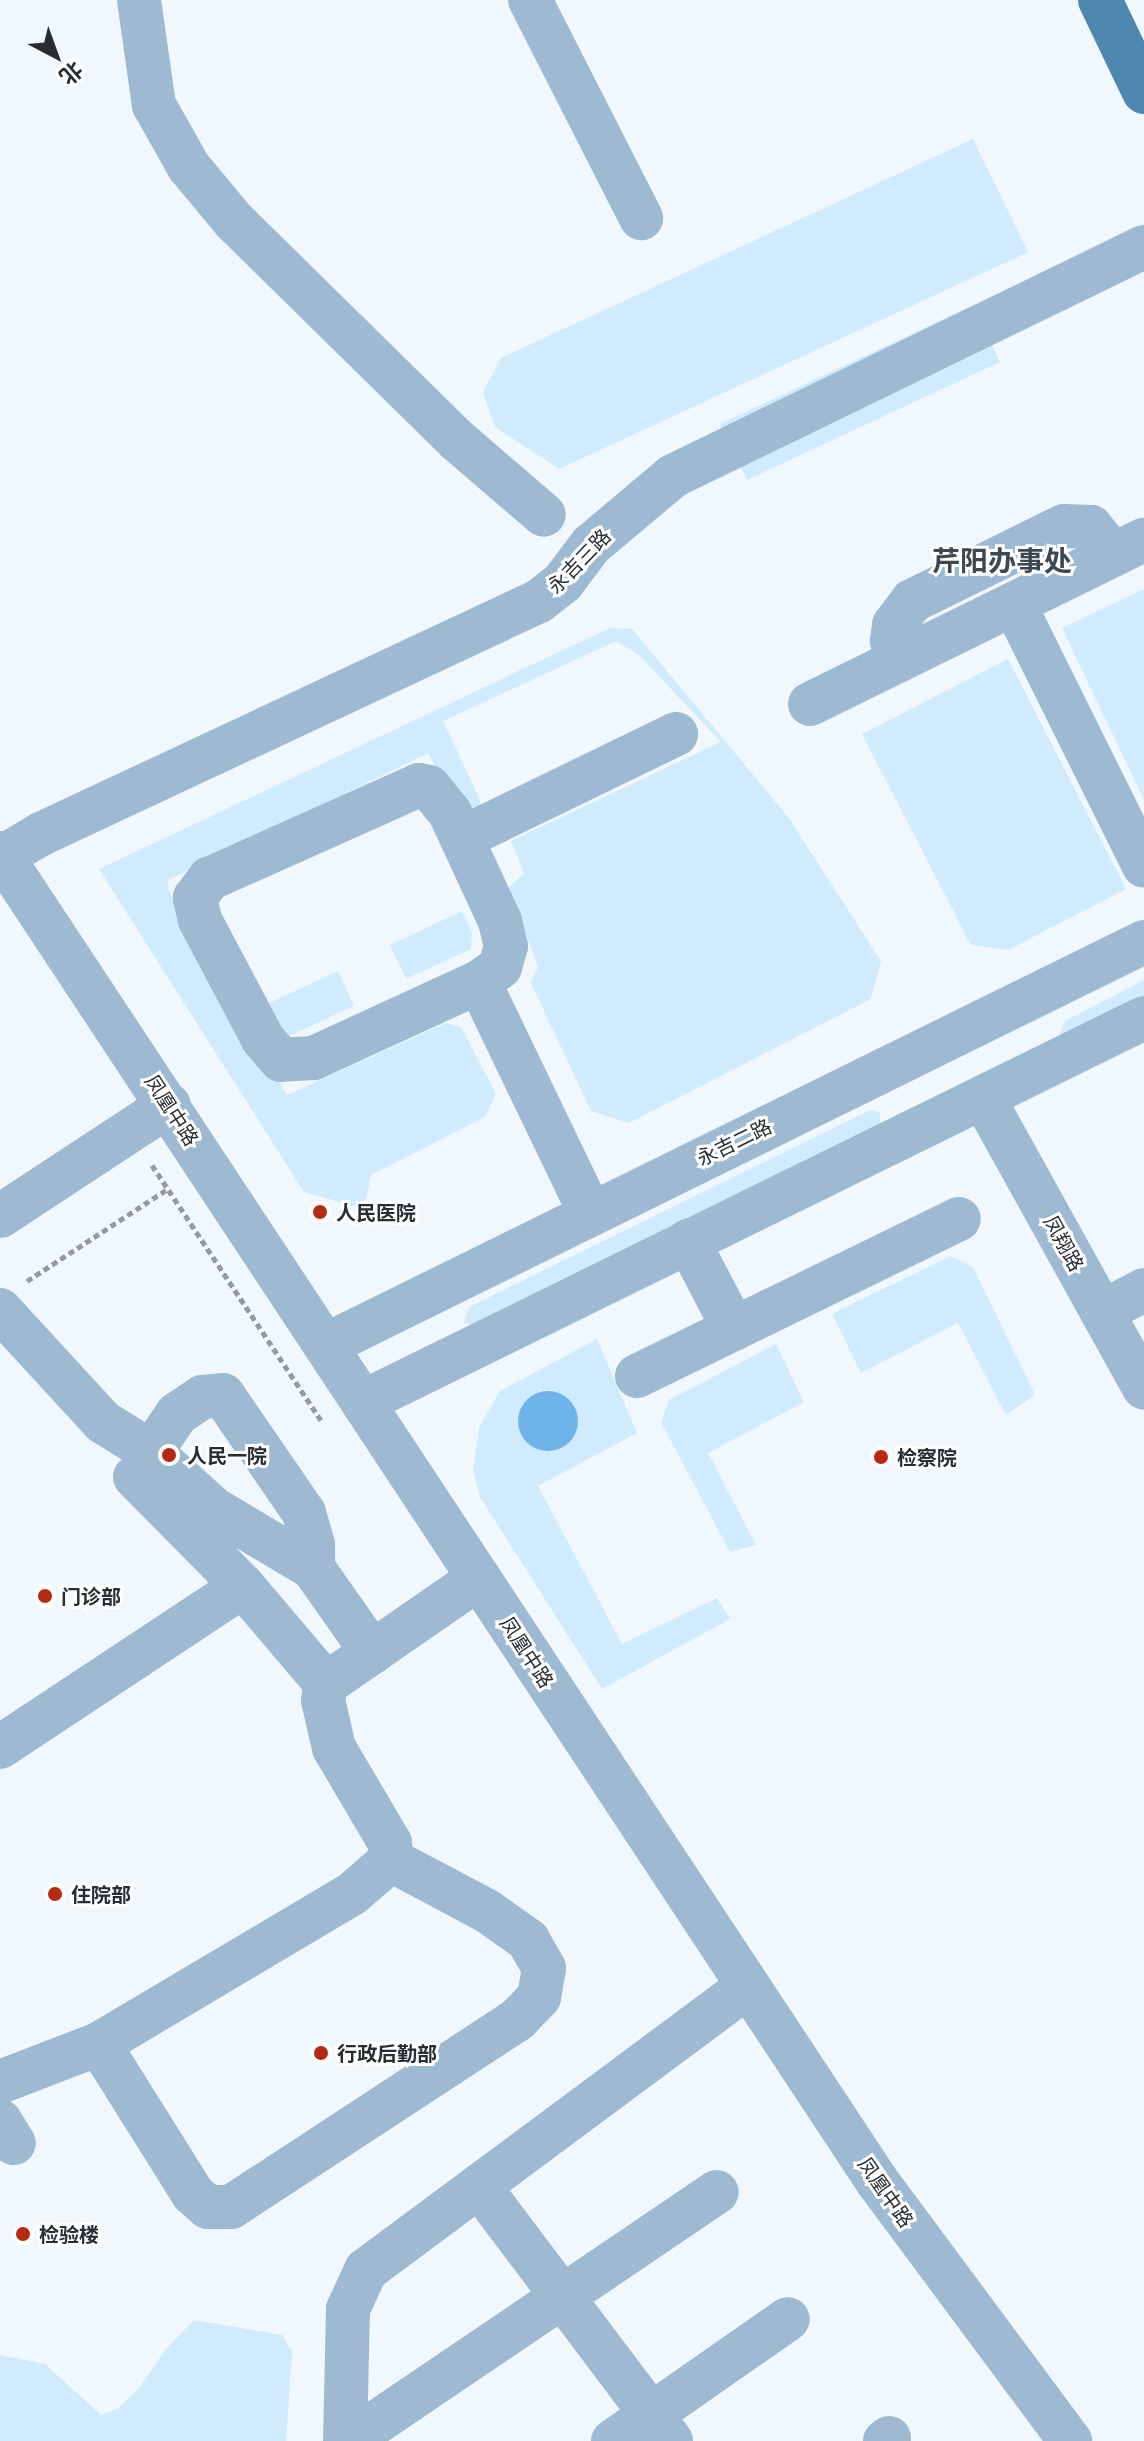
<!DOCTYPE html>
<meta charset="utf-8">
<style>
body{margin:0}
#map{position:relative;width:1144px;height:2441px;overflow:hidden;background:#f0f7fd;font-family:"Open Sans","Noto Sans SC",sans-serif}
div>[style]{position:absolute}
.green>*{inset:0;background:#d0eafe}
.water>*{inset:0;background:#6eb4e8}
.round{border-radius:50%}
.path>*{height:5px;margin-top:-2.5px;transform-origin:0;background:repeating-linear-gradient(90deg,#949a9f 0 6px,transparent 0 10px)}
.minor>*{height:44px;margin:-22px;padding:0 22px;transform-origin:22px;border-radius:22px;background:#9dbad2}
.major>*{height:44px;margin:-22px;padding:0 22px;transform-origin:22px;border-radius:22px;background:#4e87b0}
.dots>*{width:22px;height:22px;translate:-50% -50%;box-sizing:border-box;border:4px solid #fff;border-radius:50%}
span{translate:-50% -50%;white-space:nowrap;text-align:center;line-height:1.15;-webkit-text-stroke:6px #fff;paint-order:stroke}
.street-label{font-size:20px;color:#282d31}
.poi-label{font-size:20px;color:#282d31;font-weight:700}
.left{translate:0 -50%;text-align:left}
.district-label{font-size:28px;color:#3e4850;font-weight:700}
.north{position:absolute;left:16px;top:16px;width:80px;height:80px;-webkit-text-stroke:6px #fff;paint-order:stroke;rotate:139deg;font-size:22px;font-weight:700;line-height:32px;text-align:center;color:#282d31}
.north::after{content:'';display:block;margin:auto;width:28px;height:36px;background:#282d31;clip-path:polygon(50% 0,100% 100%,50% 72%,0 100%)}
</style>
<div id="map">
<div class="green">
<div style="clip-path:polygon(973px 139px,1028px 252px,559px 469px,495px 427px,483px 392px,501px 358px)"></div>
<div style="clip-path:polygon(973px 305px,1000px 362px,747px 480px,720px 424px)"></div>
<div style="clip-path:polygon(1144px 589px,1144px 800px,1062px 628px)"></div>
<div style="clip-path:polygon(610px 628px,632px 629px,788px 817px,881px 961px,871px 999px,629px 1123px,591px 1111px,531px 983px,538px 967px,509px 887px,524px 873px,511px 841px,721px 742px,640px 656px,616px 641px,443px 721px,481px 802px,475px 811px,453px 796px,428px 753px,168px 880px,168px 889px,287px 1095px,446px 1023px,461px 1027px,496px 1094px,485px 1117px,371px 1175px,366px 1199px,357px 1207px,304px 1192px,99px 869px)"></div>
<div style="clip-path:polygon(1008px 659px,1126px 889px,1008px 950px,971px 945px,862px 734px)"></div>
<div style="clip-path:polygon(462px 911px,472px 932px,471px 949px,406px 979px,390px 945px)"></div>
<div style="clip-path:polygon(338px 971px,354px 1006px,289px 1036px,275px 1026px,265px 1005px)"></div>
<div style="clip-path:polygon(1144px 980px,1144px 1000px,1063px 1038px,1060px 1034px,1065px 1021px)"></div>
<div style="clip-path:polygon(870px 1110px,880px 1112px,880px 1124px,472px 1325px,464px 1322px,469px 1307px)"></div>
<div style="clip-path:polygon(951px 1256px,973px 1267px,1035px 1395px,1006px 1415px,958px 1323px,861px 1373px,832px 1314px)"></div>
<div style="clip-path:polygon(597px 1339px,637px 1433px,538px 1486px,622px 1644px,717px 1598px,730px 1619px,602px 1689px,480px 1497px,473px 1471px,479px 1428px,500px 1391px)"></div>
<div style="clip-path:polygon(776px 1344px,804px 1402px,708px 1453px,756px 1545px,730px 1552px,661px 1422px,669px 1400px)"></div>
<div style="clip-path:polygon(194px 2320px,282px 2335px,292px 2352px,286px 2441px,0 2441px,0 2355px,45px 2364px,101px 2415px,117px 2409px,139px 2388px,166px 2349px)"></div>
</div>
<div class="water">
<div class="round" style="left:518px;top:1391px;width:60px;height:60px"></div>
</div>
<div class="path">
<div style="left:152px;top:1165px;width:306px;rotate:56.5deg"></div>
<div style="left:27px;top:1281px;width:170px;rotate:-33.2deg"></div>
</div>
<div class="minor">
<div style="left:139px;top:0;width:106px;rotate:81.9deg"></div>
<div style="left:154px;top:105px;width:71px;rotate:60.6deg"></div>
<div style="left:189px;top:167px;width:70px;rotate:50.2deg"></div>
<div style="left:234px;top:221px;width:314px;rotate:44.5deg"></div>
<div style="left:458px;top:441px;width:113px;rotate:40.7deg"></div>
<div style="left:530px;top:0;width:245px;rotate:63deg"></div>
<div style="left:1014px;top:604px;width:292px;rotate:63.6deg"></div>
<div style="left:900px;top:660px;width:21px;rotate:-113deg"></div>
<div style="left:892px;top:641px;width:16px;rotate:-83deg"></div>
<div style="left:894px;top:625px;width:30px;rotate:-53deg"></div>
<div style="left:912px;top:601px;width:169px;rotate:-26.3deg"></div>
<div style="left:1064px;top:526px;width:27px;rotate:2deg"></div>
<div style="left:1091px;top:527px;width:36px;rotate:51deg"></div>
<div style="left:810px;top:704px;width:372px;rotate:-26.2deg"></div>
<div style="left:419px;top:785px;width:10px;rotate:11deg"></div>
<div style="left:429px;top:787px;width:33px;rotate:51deg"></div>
<div style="left:450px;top:813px;width:119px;rotate:65.2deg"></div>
<div style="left:500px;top:921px;width:26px;rotate:77deg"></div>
<div style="left:506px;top:946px;width:22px;rotate:106deg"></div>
<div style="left:500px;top:967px;width:26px;rotate:144deg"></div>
<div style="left:479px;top:982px;width:182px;rotate:155.3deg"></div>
<div style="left:314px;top:1058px;width:33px;rotate:177deg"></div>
<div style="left:281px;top:1060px;width:28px;rotate:-131deg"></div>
<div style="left:263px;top:1039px;width:135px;rotate:-117.9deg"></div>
<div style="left:200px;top:920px;width:23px;rotate:-103deg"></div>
<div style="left:195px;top:898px;width:24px;rotate:-54deg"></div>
<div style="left:209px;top:879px;width:230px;rotate:-24.1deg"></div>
<div style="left:462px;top:838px;width:238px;rotate:-25.9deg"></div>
<div style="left:0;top:853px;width:1591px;rotate:56.56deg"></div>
<div style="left:877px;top:2181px;width:324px;rotate:53.4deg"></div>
<div style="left:2px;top:857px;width:45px;rotate:-30.5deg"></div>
<div style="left:41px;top:834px;width:550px;rotate:-25.07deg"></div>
<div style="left:539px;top:601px;width:31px;rotate:-38deg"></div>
<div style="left:563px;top:582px;width:46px;rotate:-52.9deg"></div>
<div style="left:591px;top:545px;width:107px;rotate:-40.1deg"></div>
<div style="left:673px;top:476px;width:524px;rotate:-25.93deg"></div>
<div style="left:479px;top:982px;width:256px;rotate:64.3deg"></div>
<div style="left:984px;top:1099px;width:330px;rotate:61deg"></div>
<div style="left:0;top:1216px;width:202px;rotate:-33.3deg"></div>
<div style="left:688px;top:1241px;width:99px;rotate:62.4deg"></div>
<div style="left:0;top:1310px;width:152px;rotate:47.4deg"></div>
<div style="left:103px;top:1422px;width:57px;rotate:32deg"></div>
<div style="left:151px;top:1452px;width:85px;rotate:42.1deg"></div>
<div style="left:214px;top:1509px;width:115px;rotate:30.8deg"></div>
<div style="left:313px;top:1568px;width:103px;rotate:54.9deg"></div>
<div style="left:1102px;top:1312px;width:47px;rotate:-27.6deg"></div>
<div style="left:326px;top:1345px;width:912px;rotate:-26.23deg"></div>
<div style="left:637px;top:1376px;width:358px;rotate:-26deg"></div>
<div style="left:363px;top:1402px;width:870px;rotate:-26.18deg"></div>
<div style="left:151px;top:1452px;width:46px;rotate:-55.6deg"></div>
<div style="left:177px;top:1414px;width:30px;rotate:-34deg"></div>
<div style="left:202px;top:1397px;width:21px;rotate:-5deg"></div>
<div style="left:223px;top:1395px;width:143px;rotate:55.5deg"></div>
<div style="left:304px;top:1513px;width:33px;rotate:74deg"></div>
<div style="left:313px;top:1545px;width:23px;rotate:90deg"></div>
<div style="left:135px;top:1477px;width:153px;rotate:45.3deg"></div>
<div style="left:243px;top:1586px;width:128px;rotate:49.7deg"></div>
<div style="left:0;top:1747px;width:291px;rotate:-33.5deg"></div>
<div style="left:99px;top:2044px;width:177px;rotate:57.9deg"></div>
<div style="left:193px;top:2194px;width:20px;rotate:41deg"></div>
<div style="left:208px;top:2207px;width:23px"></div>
<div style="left:231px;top:2207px;width:342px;rotate:-33.2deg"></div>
<div style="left:517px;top:2020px;width:32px;rotate:-46deg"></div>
<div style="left:539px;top:1997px;width:29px;rotate:-80deg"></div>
<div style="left:544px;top:1968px;width:32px;rotate:-120deg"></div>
<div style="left:528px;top:1940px;width:50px;rotate:-144.7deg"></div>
<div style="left:487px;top:1911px;width:109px;rotate:-152deg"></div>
<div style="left:0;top:2082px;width:106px;rotate:-21deg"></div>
<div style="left:99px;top:2044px;width:295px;rotate:-30.7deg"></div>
<div style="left:353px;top:1893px;width:50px;rotate:-41deg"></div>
<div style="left:391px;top:1860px;width:17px;rotate:-93deg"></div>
<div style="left:390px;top:1843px;width:110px;rotate:-120.5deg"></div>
<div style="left:334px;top:1748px;width:49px;rotate:-102.9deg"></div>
<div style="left:323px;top:1700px;width:16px;rotate:-79deg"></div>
<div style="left:326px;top:1684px;width:186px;rotate:-34.7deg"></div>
<div style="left:0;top:2121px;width:26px;rotate:58deg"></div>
<div style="left:479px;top:2186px;width:319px;rotate:53deg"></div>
<div style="left:345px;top:2441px;width:132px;rotate:-88.7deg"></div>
<div style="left:348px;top:2309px;width:43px;rotate:-65.2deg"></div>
<div style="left:366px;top:2270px;width:476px;rotate:-36.6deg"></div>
<div style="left:349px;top:2441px;width:444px;rotate:-34.1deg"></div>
<div style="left:613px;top:2441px;width:213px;rotate:-34.9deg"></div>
<div style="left:885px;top:2441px;width:5px;rotate:-37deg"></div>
</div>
<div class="major">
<div style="left:1100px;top:0;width:102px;rotate:64.4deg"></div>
</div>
<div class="dots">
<div style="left:320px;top:1212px;background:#b62a11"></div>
<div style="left:169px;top:1455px;background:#b62a11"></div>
<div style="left:881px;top:1457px;background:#b62a11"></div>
<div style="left:45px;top:1596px;background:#b62a11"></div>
<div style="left:55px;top:1894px;background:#b62a11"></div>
<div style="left:321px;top:2053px;background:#b62a11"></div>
<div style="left:23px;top:2234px;background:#b62a11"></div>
</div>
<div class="street-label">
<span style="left:579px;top:561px;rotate:-46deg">永吉三路</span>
<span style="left:172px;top:1110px;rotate:57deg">凤凰中路</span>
<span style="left:734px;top:1142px;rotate:-26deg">永吉二路</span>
<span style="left:1064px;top:1243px;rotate:61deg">凤翔路</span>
<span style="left:527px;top:1652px;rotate:57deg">凤凰中路</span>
<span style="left:886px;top:2192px;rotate:55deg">凤凰中路</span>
</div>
<div class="poi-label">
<span class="left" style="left:336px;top:1212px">人民医院</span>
<span class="left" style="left:187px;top:1455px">人民一院</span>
<span class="left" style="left:897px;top:1457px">检察院</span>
<span class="left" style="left:61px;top:1596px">门诊部</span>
<span class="left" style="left:71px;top:1894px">住院部</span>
<span class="left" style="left:337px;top:2053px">行政后勤部</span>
<span class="left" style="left:39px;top:2234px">检验楼</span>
</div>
<div class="district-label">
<span style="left:1002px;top:560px">芹阳办事处</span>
</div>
<div class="north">北</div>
</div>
